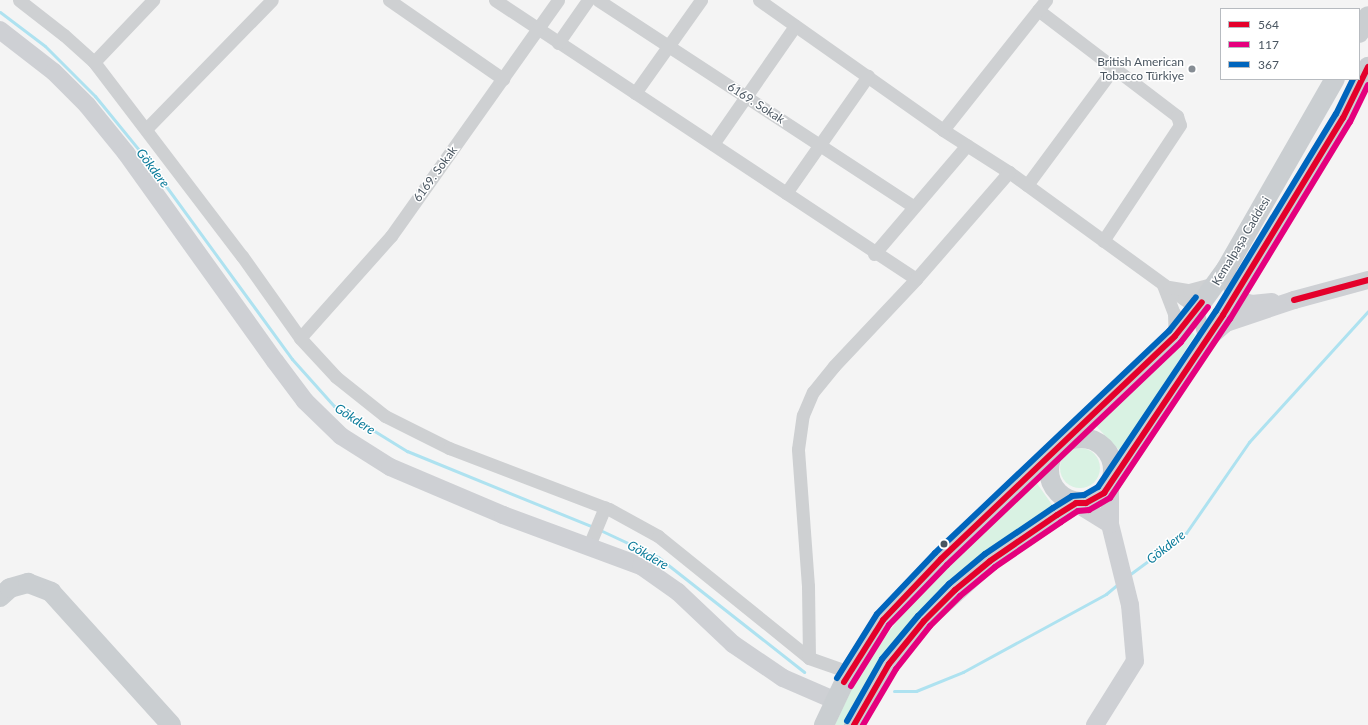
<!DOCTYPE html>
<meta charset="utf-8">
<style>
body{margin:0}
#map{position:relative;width:1368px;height:725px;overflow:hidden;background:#f4f4f4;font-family:Lato,sans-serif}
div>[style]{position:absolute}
.green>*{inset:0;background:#d9f2e3}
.round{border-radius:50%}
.stream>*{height:3px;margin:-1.5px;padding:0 1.5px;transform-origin:1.5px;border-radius:1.5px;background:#aee2f0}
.street>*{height:13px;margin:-6.5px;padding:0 6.5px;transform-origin:6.5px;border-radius:6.5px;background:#ced0d2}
.secondary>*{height:18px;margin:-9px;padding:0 9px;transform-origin:9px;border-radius:9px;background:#ced0d4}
.primary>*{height:20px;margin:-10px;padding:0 10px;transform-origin:10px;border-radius:10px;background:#caced1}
.primary>.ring{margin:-10px;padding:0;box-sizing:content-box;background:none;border:20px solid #caced1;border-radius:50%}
.bus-1>*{height:6px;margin:-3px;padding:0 3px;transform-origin:3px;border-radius:3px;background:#e4002b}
.bus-2>*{height:6px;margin:-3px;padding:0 3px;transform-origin:3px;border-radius:3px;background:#e5007d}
.bus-3>*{height:6px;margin:-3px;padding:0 3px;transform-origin:3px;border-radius:3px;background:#0065bd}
.dots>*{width:11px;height:11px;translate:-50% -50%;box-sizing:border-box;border:2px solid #fff;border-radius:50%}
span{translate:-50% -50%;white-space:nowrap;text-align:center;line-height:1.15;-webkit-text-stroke:3px #fff;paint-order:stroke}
.poi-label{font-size:12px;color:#4a5661}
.right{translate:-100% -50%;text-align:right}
.street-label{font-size:12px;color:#4a5661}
.water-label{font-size:13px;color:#0c7c9b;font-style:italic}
.legend{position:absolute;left:1220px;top:8px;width:140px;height:72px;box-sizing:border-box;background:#fff;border:1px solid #b7bbc0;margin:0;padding:5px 7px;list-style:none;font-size:12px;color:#4a5661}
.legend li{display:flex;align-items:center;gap:8px;height:20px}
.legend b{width:20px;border:1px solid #b7bbc0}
</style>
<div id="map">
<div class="green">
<div style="clip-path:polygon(1191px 331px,1195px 335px,1121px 452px,1095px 425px,1127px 396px)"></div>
<div class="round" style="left:1060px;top:448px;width:40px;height:40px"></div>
<div style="clip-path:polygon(1036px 482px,1053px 506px,1031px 519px,966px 571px,877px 667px,845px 725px,835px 725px,855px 682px,871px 656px,915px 597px)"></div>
</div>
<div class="stream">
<div style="left:0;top:12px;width:56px;rotate:37.1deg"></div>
<div style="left:45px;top:46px;width:71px;rotate:45deg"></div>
<div style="left:95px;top:96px;width:77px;rotate:50.8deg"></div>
<div style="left:144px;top:156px;width:251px;rotate:53.9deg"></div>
<div style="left:292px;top:359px;width:63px;rotate:48.2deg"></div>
<div style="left:334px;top:406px;width:86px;rotate:31.7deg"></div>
<div style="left:407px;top:451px;width:201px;rotate:22.2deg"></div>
<div style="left:600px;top:530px;width:64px;rotate:25deg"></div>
<div style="left:658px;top:557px;width:186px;rotate:38.2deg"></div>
<div style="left:1129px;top:575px;width:71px;rotate:-36.4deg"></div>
<div style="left:1186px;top:533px;width:111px;rotate:-55.3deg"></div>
<div style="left:1249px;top:442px;width:177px;rotate:-47.7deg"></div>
<div style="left:894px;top:691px;width:22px"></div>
<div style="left:916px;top:691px;width:51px;rotate:-22deg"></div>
<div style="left:963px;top:672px;width:163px;rotate:-28.6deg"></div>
<div style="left:1106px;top:594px;width:17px;rotate:-40deg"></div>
</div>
<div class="street">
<div style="left:19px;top:0;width:57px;rotate:37.9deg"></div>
<div style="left:64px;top:35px;width:40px;rotate:42deg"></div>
<div style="left:94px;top:62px;width:244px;rotate:52.7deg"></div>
<div style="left:242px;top:256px;width:100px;rotate:54.7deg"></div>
<div style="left:300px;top:338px;width:53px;rotate:47.3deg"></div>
<div style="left:336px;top:377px;width:63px;rotate:38.5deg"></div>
<div style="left:385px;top:416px;width:72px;rotate:26.6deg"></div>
<div style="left:449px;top:448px;width:171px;rotate:20.9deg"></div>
<div style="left:609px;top:509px;width:56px;rotate:28.9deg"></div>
<div style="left:658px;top:536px;width:194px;rotate:38.9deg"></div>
<div style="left:809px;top:658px;width:42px;rotate:19.3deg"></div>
<div style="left:389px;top:0;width:139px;rotate:34.7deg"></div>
<div style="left:495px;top:0;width:505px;rotate:33.53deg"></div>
<div style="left:598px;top:0;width:376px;rotate:33.2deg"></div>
<div style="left:759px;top:0;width:225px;rotate:35.2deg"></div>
<div style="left:943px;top:130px;width:78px;rotate:32.5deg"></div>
<div style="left:1009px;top:172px;width:216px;rotate:36deg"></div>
<div style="left:1184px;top:299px;width:16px;rotate:38deg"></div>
<div style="left:1197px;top:309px;width:32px;rotate:76deg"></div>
<div style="left:1038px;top:10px;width:175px;rotate:37.3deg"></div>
<div style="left:1177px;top:116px;width:9px;rotate:72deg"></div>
<div style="left:1180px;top:125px;width:139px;rotate:123.6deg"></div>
<div style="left:558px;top:43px;width:52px;rotate:-55.1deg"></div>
<div style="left:94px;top:62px;width:86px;rotate:-46.4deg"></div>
<div style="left:635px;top:93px;width:114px;rotate:-54.6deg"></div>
<div style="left:146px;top:129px;width:180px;rotate:-45.7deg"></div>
<div style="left:943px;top:130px;width:166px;rotate:-51.6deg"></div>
<div style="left:713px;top:144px;width:144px;rotate:-55.2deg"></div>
<div style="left:1027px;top:185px;width:148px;rotate:-53.5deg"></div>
<div style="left:786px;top:193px;width:143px;rotate:-55deg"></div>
<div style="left:874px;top:254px;width:143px;rotate:-49.5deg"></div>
<div style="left:1163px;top:285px;width:30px;rotate:69deg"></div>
<div style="left:1174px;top:313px;width:23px;rotate:88deg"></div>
<div style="left:1169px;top:287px;width:20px;rotate:9deg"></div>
<div style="left:1189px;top:290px;width:28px;rotate:-15deg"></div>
<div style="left:300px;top:338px;width:137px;rotate:-48.3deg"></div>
<div style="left:391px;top:236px;width:289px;rotate:-54.7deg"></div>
<div style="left:588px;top:548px;width:44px;rotate:-67.5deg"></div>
<div style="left:809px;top:658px;width:72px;rotate:-90.8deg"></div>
<div style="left:808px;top:586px;width:137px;rotate:-94.2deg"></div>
<div style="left:798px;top:449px;width:34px;rotate:-82deg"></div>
<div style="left:803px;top:415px;width:25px;rotate:-67deg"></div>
<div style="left:813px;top:392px;width:33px;rotate:-51deg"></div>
<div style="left:834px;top:366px;width:120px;rotate:-46.7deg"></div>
<div style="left:916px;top:279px;width:142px;rotate:-49deg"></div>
</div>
<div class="secondary">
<div style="left:0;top:30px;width:68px;rotate:37.9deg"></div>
<div style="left:54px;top:72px;width:47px;rotate:45deg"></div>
<div style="left:87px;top:105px;width:62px;rotate:50.9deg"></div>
<div style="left:126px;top:153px;width:256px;rotate:54.4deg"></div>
<div style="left:275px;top:361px;width:50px;rotate:53.1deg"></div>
<div style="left:305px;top:401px;width:50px;rotate:44.2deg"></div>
<div style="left:341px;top:436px;width:58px;rotate:32.3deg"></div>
<div style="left:390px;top:467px;width:123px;rotate:23deg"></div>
<div style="left:503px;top:515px;width:147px;rotate:20.3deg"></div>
<div style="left:641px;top:566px;width:45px;rotate:35.1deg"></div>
<div style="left:678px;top:592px;width:76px;rotate:43.4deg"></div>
<div style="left:733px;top:644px;width:60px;rotate:34.2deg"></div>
<div style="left:783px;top:678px;width:56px;rotate:23.3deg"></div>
<div style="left:1226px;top:269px;width:28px;rotate:71deg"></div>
<div style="left:1235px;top:295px;width:8px;rotate:45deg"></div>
<div style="left:1241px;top:301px;width:11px;rotate:15deg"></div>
<div style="left:1252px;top:304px;width:20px;rotate:-6deg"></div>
<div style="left:1212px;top:335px;width:18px;rotate:-41deg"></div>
<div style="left:1226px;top:323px;width:72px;rotate:-18.7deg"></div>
<div style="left:1294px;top:300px;width:77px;rotate:-15.1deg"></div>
<div style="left:1076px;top:503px;width:40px;rotate:32deg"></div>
<div style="left:1095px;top:725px;width:75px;rotate:-58deg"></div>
<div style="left:1135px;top:661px;width:56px;rotate:-95.1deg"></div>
<div style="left:1130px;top:605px;width:83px;rotate:-103.9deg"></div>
<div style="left:1110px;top:524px;width:39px;rotate:-90deg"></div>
</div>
<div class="primary">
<div style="left:1359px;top:33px;width:19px;rotate:-62deg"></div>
<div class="ring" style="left:1049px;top:438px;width:44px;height:44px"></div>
<div style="left:1110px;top:485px;width:204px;rotate:-56.4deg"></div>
<div style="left:1223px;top:315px;width:231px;rotate:-58.7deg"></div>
<div style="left:1343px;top:118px;width:57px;rotate:-63.9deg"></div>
<div style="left:0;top:597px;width:13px;rotate:-42deg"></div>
<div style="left:10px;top:588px;width:19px;rotate:-16deg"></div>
<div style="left:28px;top:583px;width:25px;rotate:21deg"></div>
<div style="left:51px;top:592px;width:179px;rotate:47.9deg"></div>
<div style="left:824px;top:725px;width:59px;rotate:-64.7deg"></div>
<div style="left:849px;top:672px;width:62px;rotate:-56.8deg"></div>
<div style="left:883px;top:620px;width:84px;rotate:-46.4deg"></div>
<div style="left:941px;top:559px;width:323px;rotate:-43.6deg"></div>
<div style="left:1175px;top:336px;width:35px;rotate:-51deg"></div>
<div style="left:1197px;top:309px;width:49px;rotate:-54.1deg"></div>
<div style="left:1226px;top:269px;width:219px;rotate:-60.2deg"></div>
<div style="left:854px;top:725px;width:70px;rotate:-60.2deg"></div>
<div style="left:889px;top:664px;width:55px;rotate:-50.9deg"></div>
<div style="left:924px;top:621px;width:89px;rotate:-42.3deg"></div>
<div style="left:990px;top:561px;width:104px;rotate:-34deg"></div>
</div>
<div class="bus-1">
<div style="left:1294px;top:300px;width:77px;rotate:-15.1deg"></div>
<div style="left:844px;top:682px;width:73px;rotate:-57.8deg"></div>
<div style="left:883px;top:620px;width:84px;rotate:-46.4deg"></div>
<div style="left:941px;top:559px;width:323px;rotate:-43.6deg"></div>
<div style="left:1175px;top:336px;width:43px;rotate:-51.5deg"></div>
<div style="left:854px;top:725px;width:70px;rotate:-60.2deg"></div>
<div style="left:889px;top:664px;width:55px;rotate:-50.9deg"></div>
<div style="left:924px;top:621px;width:44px;rotate:-45deg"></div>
<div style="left:955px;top:590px;width:45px;rotate:-39.6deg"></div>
<div style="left:990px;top:561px;width:81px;rotate:-34.5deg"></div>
<div style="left:1057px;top:515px;width:22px;rotate:-32deg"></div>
<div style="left:1076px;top:503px;width:10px"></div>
<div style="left:1086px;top:503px;width:21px;rotate:-29deg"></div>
<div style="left:1104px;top:493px;width:214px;rotate:-56.2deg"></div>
<div style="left:1223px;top:315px;width:231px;rotate:-58.7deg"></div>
<div style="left:1343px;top:118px;width:57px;rotate:-63.9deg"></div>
</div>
<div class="bus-2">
<div style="left:851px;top:686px;width:72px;rotate:-58.1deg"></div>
<div style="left:889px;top:625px;width:83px;rotate:-46deg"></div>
<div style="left:947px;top:565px;width:323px;rotate:-43.6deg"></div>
<div style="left:1181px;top:342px;width:44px;rotate:-52.4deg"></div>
<div style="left:863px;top:725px;width:65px;rotate:-59.5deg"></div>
<div style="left:896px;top:669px;width:55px;rotate:-51.7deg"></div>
<div style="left:930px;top:626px;width:42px;rotate:-45deg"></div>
<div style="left:960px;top:596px;width:45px;rotate:-39.6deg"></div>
<div style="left:995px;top:567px;width:80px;rotate:-34.3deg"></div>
<div style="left:1061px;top:522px;width:20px;rotate:-33deg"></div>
<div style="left:1078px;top:511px;width:11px;rotate:-5deg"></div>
<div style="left:1089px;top:510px;width:24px;rotate:-30deg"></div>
<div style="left:1110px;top:498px;width:216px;rotate:-56.2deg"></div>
<div style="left:1230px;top:319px;width:231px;rotate:-58.7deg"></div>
<div style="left:1350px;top:122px;width:41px;rotate:-64.1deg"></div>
</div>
<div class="bus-3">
<div style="left:837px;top:678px;width:75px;rotate:-58deg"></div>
<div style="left:877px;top:614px;width:84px;rotate:-46.4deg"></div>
<div style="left:935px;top:553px;width:323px;rotate:-43.5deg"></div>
<div style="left:1169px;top:331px;width:43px;rotate:-51.5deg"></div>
<div style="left:847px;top:721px;width:71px;rotate:-60.6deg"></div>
<div style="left:882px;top:659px;width:56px;rotate:-50.1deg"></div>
<div style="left:918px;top:616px;width:45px;rotate:-45.9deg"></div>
<div style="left:949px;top:584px;width:47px;rotate:-39.8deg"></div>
<div style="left:985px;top:554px;width:82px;rotate:-34.1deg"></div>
<div style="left:1053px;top:508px;width:22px;rotate:-32deg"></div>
<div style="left:1072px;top:496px;width:12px;rotate:-5deg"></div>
<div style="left:1084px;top:495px;width:16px;rotate:-30deg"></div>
<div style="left:1098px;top:487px;width:212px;rotate:-56.2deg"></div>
<div style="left:1216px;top:311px;width:231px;rotate:-58.7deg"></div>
<div style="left:1336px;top:114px;width:39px;rotate:-64deg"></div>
</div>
<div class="dots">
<div style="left:1192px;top:69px;background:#868d94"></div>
<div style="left:944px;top:544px;background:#4a5661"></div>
</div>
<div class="poi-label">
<span class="right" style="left:1184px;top:69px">British American<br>Tobacco Türkiye</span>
</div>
<div class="street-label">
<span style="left:756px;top:103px;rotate:33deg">6169. Sokak</span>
<span style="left:435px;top:174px;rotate:-54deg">6169. Sokak</span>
<span style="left:1241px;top:241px;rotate:-59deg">Kemalpaşa Caddesi</span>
</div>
<div class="water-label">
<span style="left:153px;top:168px;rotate:53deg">Gökdere</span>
<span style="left:355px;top:419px;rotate:33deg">Gökdere</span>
<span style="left:1166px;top:547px;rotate:-38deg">Gökdere</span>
<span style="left:648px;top:555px;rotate:30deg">Gökdere</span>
</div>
<ul class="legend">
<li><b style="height:5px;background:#e4002b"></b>564</li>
<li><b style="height:5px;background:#e5007d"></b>117</li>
<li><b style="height:5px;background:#0065bd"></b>367</li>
</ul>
</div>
